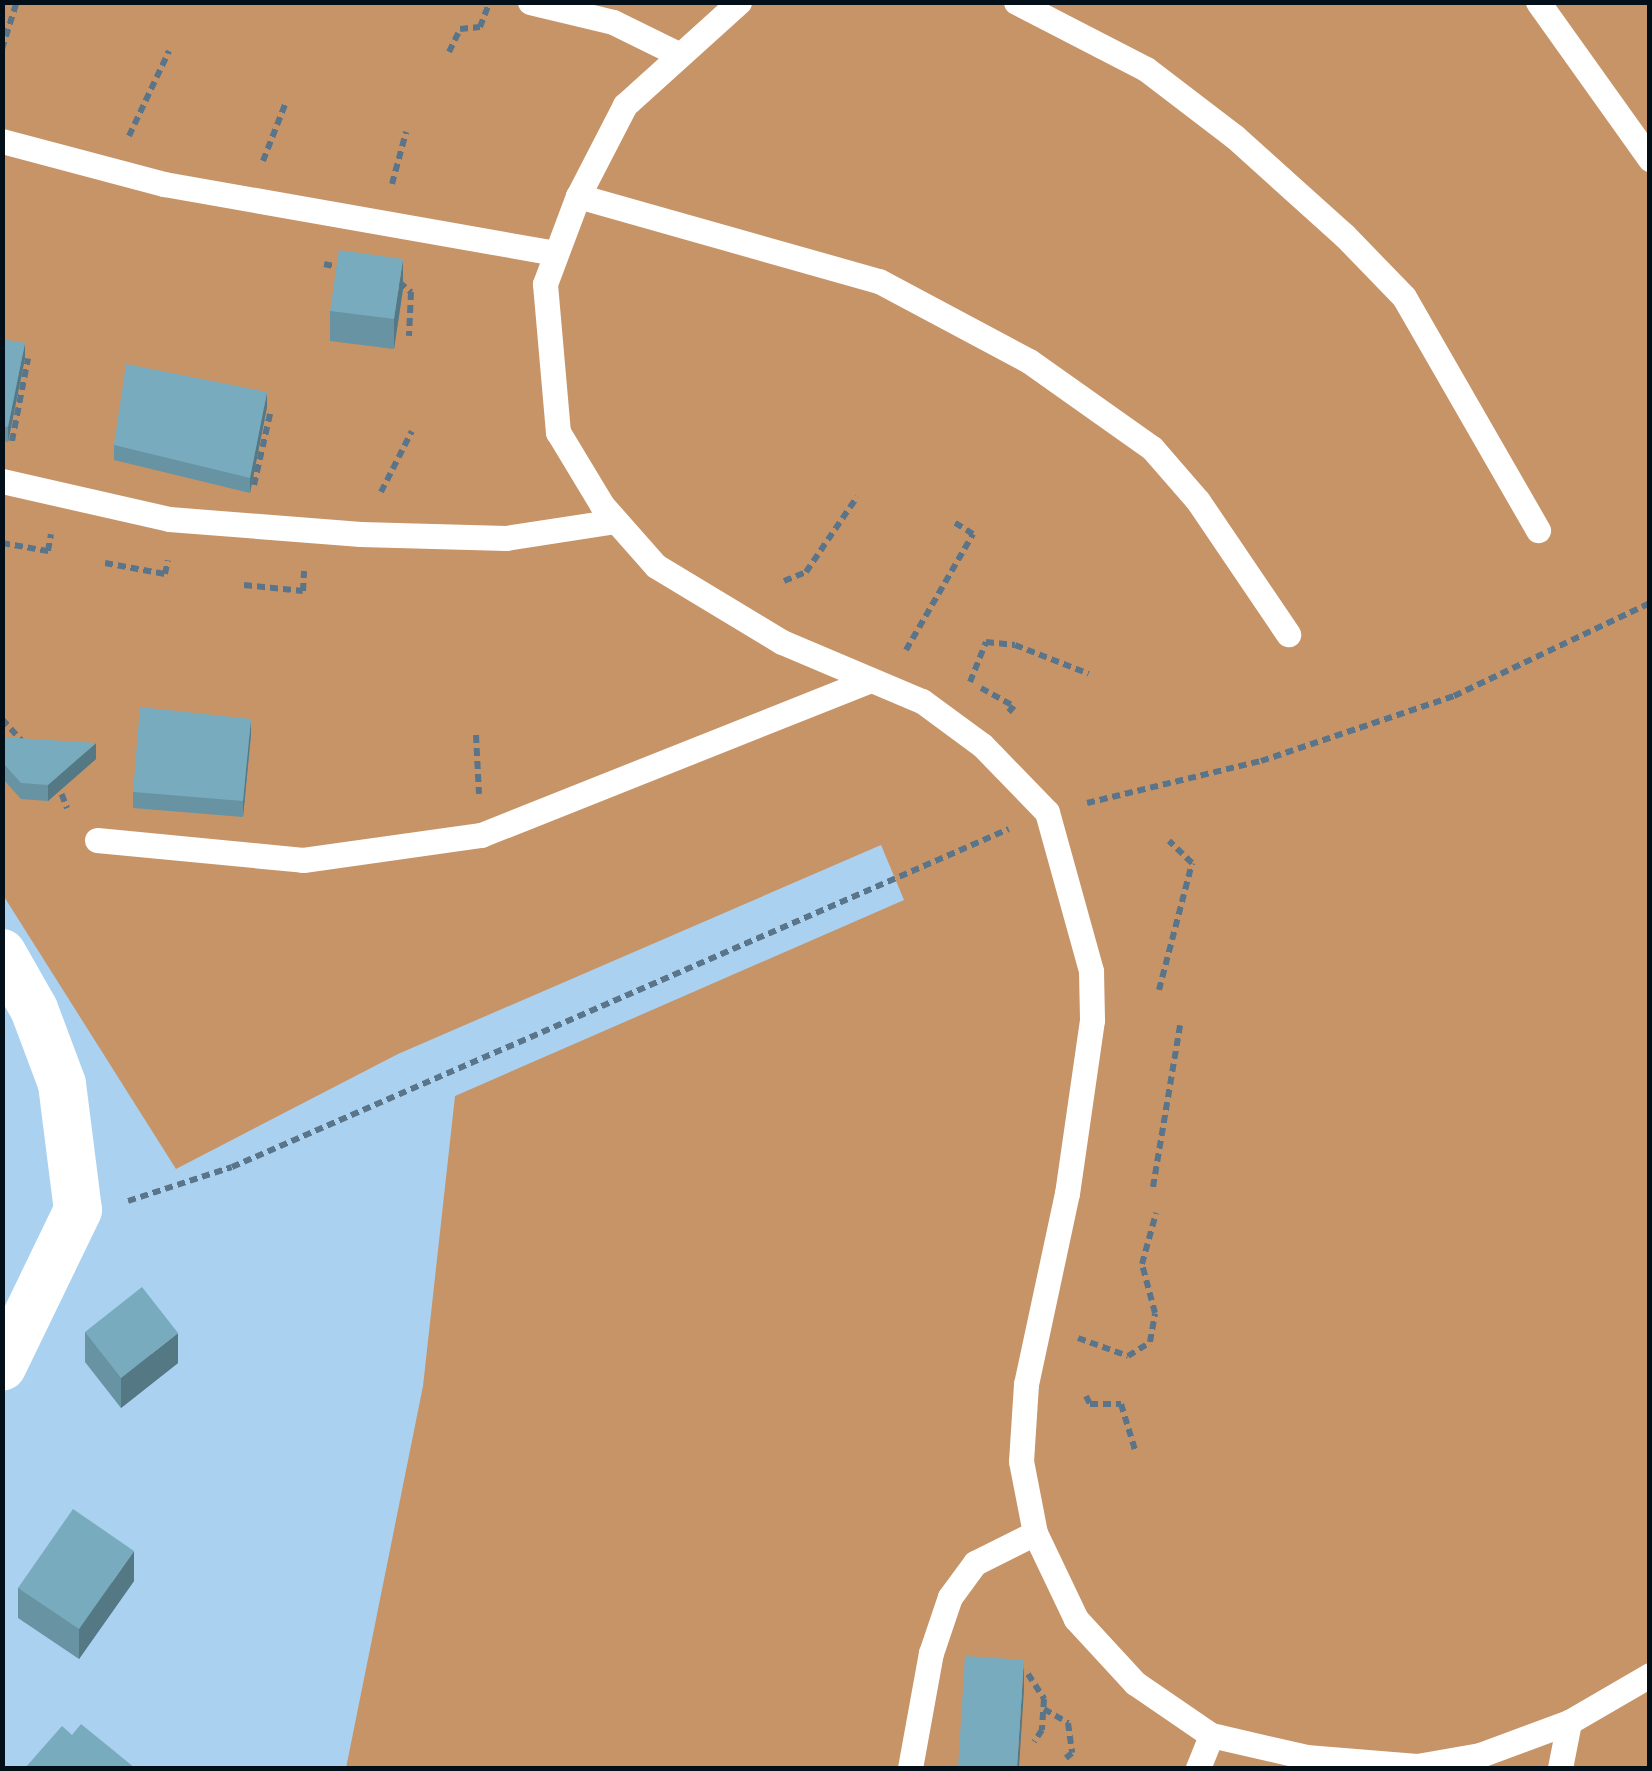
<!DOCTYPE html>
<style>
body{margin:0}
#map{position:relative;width:1652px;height:1771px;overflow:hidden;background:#aad2f0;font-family:"PT Serif",serif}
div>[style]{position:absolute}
.green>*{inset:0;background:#c79468}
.path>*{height:6px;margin-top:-3px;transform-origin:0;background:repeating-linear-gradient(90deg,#5a7489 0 8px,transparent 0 13px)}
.lane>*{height:25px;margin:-12.5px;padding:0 12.5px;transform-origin:12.5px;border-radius:12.5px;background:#fff}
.street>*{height:48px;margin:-24px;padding:0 24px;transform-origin:24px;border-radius:24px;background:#fff}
.wall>*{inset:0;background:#6793a3}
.shaded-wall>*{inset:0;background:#547884}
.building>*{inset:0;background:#78abbd}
span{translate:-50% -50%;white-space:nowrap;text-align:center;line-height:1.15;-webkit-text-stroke:8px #aad2f0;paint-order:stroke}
.frame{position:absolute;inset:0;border:5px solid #020e18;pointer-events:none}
</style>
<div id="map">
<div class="green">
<div style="clip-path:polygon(3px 3px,1649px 3px,1649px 1768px,346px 1768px,423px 1386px,455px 1096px,904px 900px,881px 845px,398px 1054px,176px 1169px,3px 895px)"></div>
</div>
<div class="path">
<div style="left:2px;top:49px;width:47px;rotate:-72.7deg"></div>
<div style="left:449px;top:52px;width:25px;rotate:-64deg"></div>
<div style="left:460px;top:29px;width:20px;rotate:-6deg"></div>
<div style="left:480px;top:27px;width:22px;rotate:-69deg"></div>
<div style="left:129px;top:136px;width:94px;rotate:-64.8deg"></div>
<div style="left:263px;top:161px;width:63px;rotate:-68.7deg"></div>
<div style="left:392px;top:184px;width:54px;rotate:-74.9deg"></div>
<div style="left:324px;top:264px;width:19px;rotate:12deg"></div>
<div style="left:399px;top:282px;width:16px;rotate:40deg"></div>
<div style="left:411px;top:292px;width:44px;rotate:92.6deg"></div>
<div style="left:12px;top:441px;width:84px;rotate:-79deg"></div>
<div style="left:254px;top:485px;width:73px;rotate:-77.3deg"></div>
<div style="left:381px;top:492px;width:68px;rotate:-63.1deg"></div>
<div style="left:2px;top:543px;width:47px;rotate:9.9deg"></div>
<div style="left:48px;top:551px;width:17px;rotate:-80deg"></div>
<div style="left:105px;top:563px;width:61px;rotate:10.4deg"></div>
<div style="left:165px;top:574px;width:14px;rotate:-78deg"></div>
<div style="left:784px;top:581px;width:24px;rotate:-22deg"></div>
<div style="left:806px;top:572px;width:91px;rotate:-55.8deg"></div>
<div style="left:244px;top:585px;width:59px;rotate:5.8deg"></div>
<div style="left:303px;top:591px;width:20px;rotate:-87deg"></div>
<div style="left:906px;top:650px;width:134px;rotate:-60deg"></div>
<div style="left:973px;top:534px;width:25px;rotate:-148deg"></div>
<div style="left:970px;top:682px;width:43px;rotate:-68.2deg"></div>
<div style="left:986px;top:642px;width:29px;rotate:6deg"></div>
<div style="left:1015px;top:645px;width:79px;rotate:21.4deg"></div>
<div style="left:981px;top:688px;width:38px;rotate:29deg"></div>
<div style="left:1014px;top:706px;width:9px;rotate:131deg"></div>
<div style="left:2px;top:719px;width:31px;rotate:48deg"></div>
<div style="left:476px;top:735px;width:59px;rotate:87.1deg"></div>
<div style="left:57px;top:782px;width:28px;rotate:69deg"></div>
<div style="left:1087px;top:803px;width:179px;rotate:-13.6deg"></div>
<div style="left:1261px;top:761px;width:204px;rotate:-18.6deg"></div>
<div style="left:1454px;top:696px;width:217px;rotate:-25.4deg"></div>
<div style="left:1159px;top:990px;width:131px;rotate:-75.4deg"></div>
<div style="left:1192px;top:863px;width:32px;rotate:-136deg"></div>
<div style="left:1153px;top:1187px;width:164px;rotate:-80.5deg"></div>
<div style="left:128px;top:1201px;width:109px;rotate:-18.1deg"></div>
<div style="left:232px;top:1167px;width:847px;rotate:-23.51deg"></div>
<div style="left:1078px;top:1338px;width:53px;rotate:19.8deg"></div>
<div style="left:1128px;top:1356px;width:26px;rotate:-32deg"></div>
<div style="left:1150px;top:1342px;width:29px;rotate:-80deg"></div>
<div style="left:1155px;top:1313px;width:51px;rotate:-104.9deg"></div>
<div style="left:1142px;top:1264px;width:53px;rotate:-74.6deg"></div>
<div style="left:1086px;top:1396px;width:9px;rotate:63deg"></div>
<div style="left:1090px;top:1404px;width:31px"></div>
<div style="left:1121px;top:1404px;width:51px;rotate:73deg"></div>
<div style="left:1016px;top:1670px;width:13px;rotate:18deg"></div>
<div style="left:1028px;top:1674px;width:30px;rotate:57deg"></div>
<div style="left:1044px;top:1699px;width:31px;rotate:94deg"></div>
<div style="left:1042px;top:1730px;width:14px;rotate:124deg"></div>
<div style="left:1044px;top:1709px;width:28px;rotate:30deg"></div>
<div style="left:1068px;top:1723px;width:30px;rotate:82deg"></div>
<div style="left:1072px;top:1753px;width:8px;rotate:140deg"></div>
</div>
<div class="lane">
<div style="left:530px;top:2px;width:85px;rotate:13.5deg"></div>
<div style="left:613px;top:22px;width:72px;rotate:26.2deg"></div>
<div style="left:739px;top:2px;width:154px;rotate:137.9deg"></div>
<div style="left:625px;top:105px;width:102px;rotate:117.3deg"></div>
<div style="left:578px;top:196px;width:94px;rotate:110.6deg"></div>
<div style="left:545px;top:284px;width:149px;rotate:85deg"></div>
<div style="left:558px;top:432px;width:85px;rotate:58.9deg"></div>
<div style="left:602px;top:505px;width:81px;rotate:48.5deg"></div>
<div style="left:656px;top:566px;width:147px;rotate:31.1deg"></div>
<div style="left:782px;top:642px;width:152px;rotate:22.9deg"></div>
<div style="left:922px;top:701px;width:74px;rotate:36.3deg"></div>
<div style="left:982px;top:745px;width:93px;rotate:45.9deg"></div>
<div style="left:1047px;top:812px;width:165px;rotate:74.5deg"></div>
<div style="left:1091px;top:971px;width:49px;rotate:88.8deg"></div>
<div style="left:1092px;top:1020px;width:175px;rotate:98.2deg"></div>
<div style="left:1067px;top:1193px;width:195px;rotate:102.1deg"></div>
<div style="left:1026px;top:1384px;width:77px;rotate:93.7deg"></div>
<div style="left:1021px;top:1461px;width:73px;rotate:79deg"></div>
<div style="left:1035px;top:1533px;width:95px;rotate:64.5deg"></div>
<div style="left:1076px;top:1619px;width:87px;rotate:47.3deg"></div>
<div style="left:1135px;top:1683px;width:92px;rotate:34.4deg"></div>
<div style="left:1211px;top:1735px;width:98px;rotate:13deg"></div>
<div style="left:1306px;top:1757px;width:111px;rotate:4.6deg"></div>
<div style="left:1417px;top:1766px;width:64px;rotate:-9.9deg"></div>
<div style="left:1480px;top:1755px;width:95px;rotate:-20.3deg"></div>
<div style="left:1569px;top:1722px;width:94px;rotate:-30.1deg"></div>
<div style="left:1016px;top:2px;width:146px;rotate:27.3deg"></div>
<div style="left:1146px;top:69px;width:112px;rotate:37.4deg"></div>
<div style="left:1235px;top:137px;width:147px;rotate:42deg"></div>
<div style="left:1344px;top:235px;width:86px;rotate:45.9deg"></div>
<div style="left:1404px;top:297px;width:269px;rotate:60.1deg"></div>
<div style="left:1538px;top:2px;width:193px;rotate:54.5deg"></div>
<div style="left:2px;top:141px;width:168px;rotate:14.9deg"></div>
<div style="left:164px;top:184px;width:398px;rotate:10deg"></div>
<div style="left:578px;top:196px;width:313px;rotate:15.8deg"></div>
<div style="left:879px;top:281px;width:170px;rotate:28.1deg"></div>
<div style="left:1029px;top:361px;width:151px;rotate:35.3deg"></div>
<div style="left:1152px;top:448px;width:70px;rotate:49deg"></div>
<div style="left:1198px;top:501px;width:161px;rotate:55.9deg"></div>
<div style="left:2px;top:481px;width:171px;rotate:12.8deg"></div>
<div style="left:169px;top:519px;width:192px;rotate:4.5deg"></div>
<div style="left:360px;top:534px;width:146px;rotate:1.6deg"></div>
<div style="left:506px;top:538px;width:111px;rotate:-8.8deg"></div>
<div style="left:97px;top:840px;width:207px;rotate:5.5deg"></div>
<div style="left:303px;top:860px;width:180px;rotate:-8deg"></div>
<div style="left:481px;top:835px;width:419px;rotate:-21.7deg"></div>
<div style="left:910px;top:1768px;width:117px;rotate:-79.7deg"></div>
<div style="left:931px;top:1653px;width:59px;rotate:-71.3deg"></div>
<div style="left:950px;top:1597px;width:42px;rotate:-53.7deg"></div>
<div style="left:975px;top:1563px;width:67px;rotate:-26.6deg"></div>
<div style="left:1198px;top:1768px;width:35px;rotate:-68deg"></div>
<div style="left:1560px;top:1768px;width:47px;rotate:-78.9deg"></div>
</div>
<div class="street">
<div style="left:2px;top:953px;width:64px;rotate:60.3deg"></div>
<div style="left:34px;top:1009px;width:80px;rotate:69.5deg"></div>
<div style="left:62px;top:1084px;width:127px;rotate:82.8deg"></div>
<div style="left:78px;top:1210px;width:174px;rotate:115.8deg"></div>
</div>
<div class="wall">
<div style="clip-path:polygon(403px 289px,394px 349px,330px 341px,330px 311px)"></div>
<div style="clip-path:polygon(2px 339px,25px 358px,8px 442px,2px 441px)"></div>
<div style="clip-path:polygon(267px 407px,250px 493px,114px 460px,114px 445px)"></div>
<div style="clip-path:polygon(251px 734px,243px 817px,133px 808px,133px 792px)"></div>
<div style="clip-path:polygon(2px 737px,96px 759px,48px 801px,21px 799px,2px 778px)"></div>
<div style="clip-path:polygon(85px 1332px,178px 1363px,121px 1408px,85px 1362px)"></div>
<div style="clip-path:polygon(134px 1581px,79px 1659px,18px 1618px,18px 1588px)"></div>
</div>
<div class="shaded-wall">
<div style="clip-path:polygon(403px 259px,403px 289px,394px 349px,394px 319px)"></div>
<div style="clip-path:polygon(25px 343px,25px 358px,8px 442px,8px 427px)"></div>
<div style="clip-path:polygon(267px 392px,267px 407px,250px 493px,250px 478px)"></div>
<div style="clip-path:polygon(251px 719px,251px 734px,243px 817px,243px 801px)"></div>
<div style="clip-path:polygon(96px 743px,96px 759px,48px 801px,48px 785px)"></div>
<div style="clip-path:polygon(178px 1333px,178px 1363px,121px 1408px,121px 1378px)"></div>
<div style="clip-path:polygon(134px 1551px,134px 1581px,79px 1659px,79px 1629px)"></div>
<div style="clip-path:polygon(1024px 1660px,1024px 1689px,1019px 1768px,1017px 1768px)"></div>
</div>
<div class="building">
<div style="clip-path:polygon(339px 250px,403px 259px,394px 319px,330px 311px)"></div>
<div style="clip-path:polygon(2px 339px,25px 343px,8px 427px,2px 426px)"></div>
<div style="clip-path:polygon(126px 364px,267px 392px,250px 478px,114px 445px)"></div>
<div style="clip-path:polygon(140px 707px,251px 719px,243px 801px,133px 792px)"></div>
<div style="clip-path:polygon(2px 737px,96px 743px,48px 785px,21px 783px,2px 762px)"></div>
<div style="clip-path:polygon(142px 1287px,178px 1333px,121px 1378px,85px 1332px)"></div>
<div style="clip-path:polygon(73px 1509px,134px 1551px,79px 1629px,18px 1588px)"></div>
<div style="clip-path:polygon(965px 1656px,1024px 1660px,1017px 1768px,958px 1768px)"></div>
<div style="clip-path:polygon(81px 1724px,135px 1768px,25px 1768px,62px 1726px,72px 1735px)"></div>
</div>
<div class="frame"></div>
</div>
